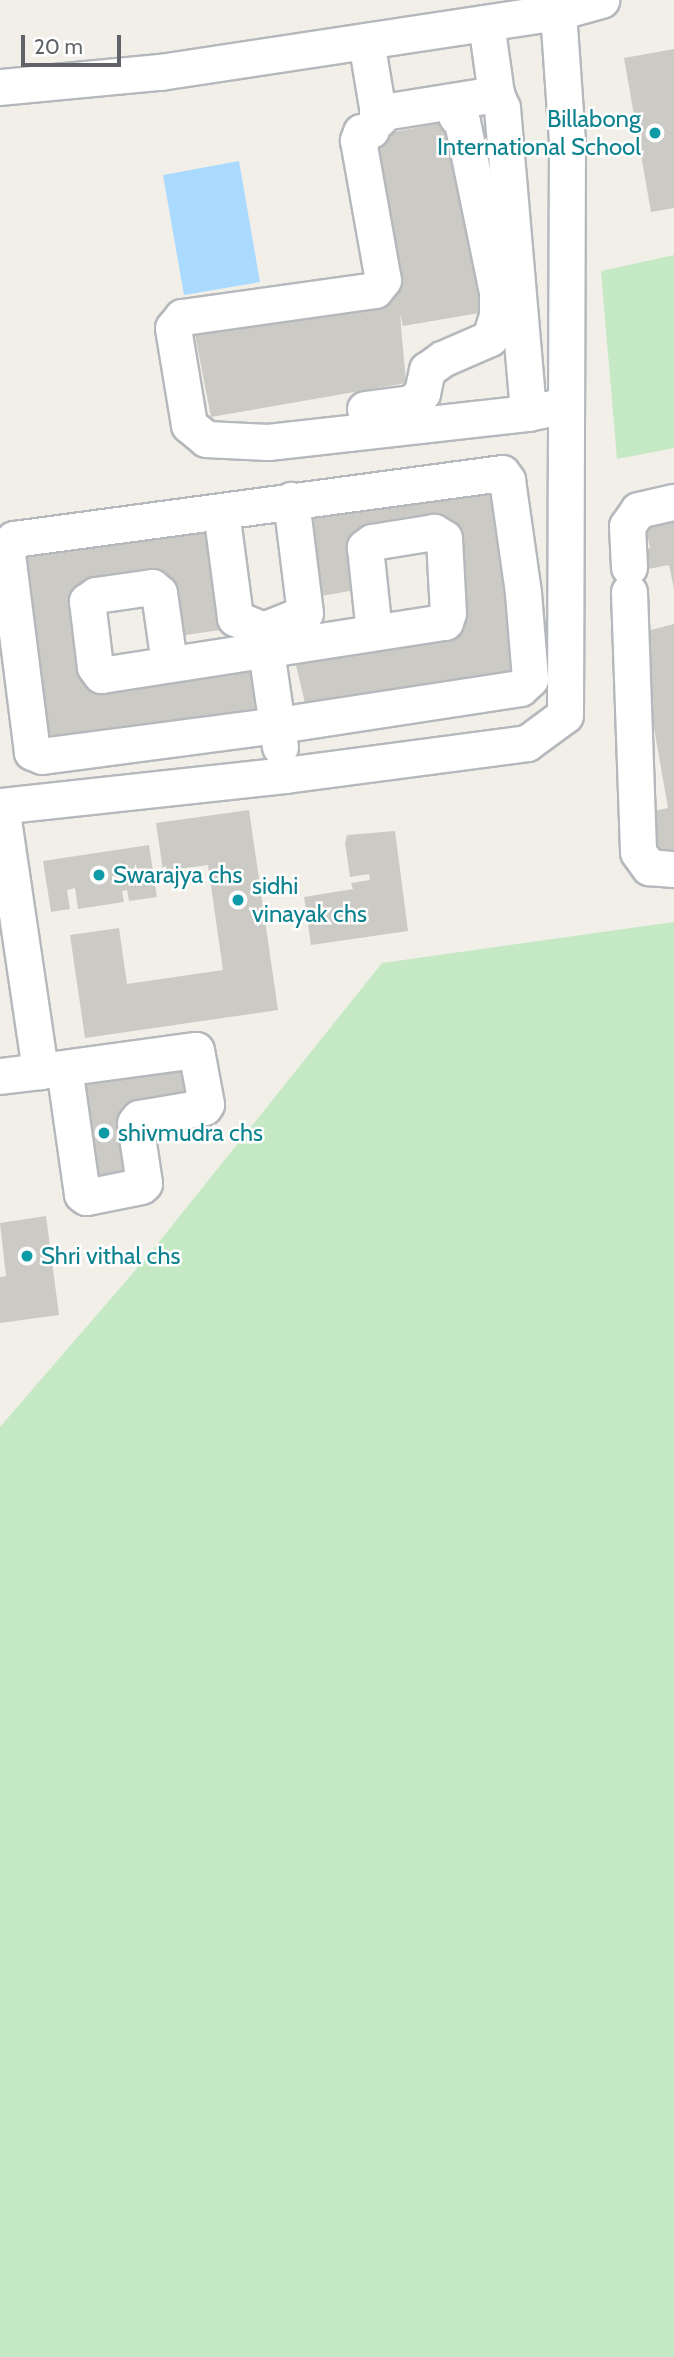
<!DOCTYPE html>
<style>
body{margin:0}
#map{position:relative;width:674px;height:2357px;overflow:hidden;background:#f1efe8;font-family:Cabin,sans-serif}
div>[style]{position:absolute}
.green>*{inset:0;background:#c5e8c5}
.water>*{inset:0;background:#aadaff}
.building>*{inset:0;background:#cccac5}
.roads{filter:drop-shadow(2px 0 #b5b8bc) drop-shadow(-2px 0 #b5b8bc) drop-shadow(0 2px #b5b8bc) drop-shadow(0 -2px #b5b8bc)}
.minor>*{height:35px;margin:-17.5px;padding:0 17.5px;transform-origin:17.5px;border-radius:17.5px;background:#fff}
.dots>*{width:19px;height:19px;translate:-50% -50%;box-sizing:border-box;border:4px solid #fff;border-radius:50%}
span{translate:-50% -50%;white-space:nowrap;text-align:center;line-height:1.15;-webkit-text-stroke:5px #fff;paint-order:stroke}
.culture-label{font-size:24px;color:#0d838f}
.right{translate:-100% -50%;text-align:right}
.left{translate:0 -50%;text-align:left}
.scale{position:absolute;left:21px;top:35px;width:100px;height:32px;box-sizing:border-box;border:4px solid #5f6368;border-top:0;padding-left:9px;font-size:21px;line-height:24px;white-space:nowrap;color:#5f6368;-webkit-text-stroke:5px #fff;paint-order:stroke}
</style>
<div id="map">
<div class="green">
<div style="clip-path:polygon(674px 255px,674px 448px,617px 459px,601px 271px)"></div>
<div style="clip-path:polygon(674px 922px,674px 2357px,0 2357px,0 1427px,151px 1252px,382px 963px)"></div>
</div>
<div class="water">
<div style="clip-path:polygon(239px 161px,260px 282px,184px 295px,163px 175px)"></div>
</div>
<div class="building">
<div style="clip-path:polygon(674px 49px,674px 208px,651px 212px,624px 58px)"></div>
<div style="clip-path:polygon(456px 120px,491px 311px,403px 326px,400px 314px,406px 383px,211px 417px,193px 324px,397px 294px,367px 137px)"></div>
<div style="clip-path:polygon(501px 479px,520px 679px,306px 707px,292px 649px,462px 625px,451px 524px,353px 538px,361px 589px,310px 598px,297px 506px)"></div>
<div style="clip-path:polygon(664px 515px,667px 523px,674px 521px,674px 589px,669px 565px,648px 569px,643px 550px,650px 548px,644px 520px)"></div>
<div style="clip-path:polygon(210px 523px,227px 629px,172px 637px,163px 580px,74px 592px,87px 686px,253px 667px,259px 724px,43px 750px,15px 552px)"></div>
<div style="clip-path:polygon(674px 624px,674px 856px,654px 859px,644px 813px,668px 808px,648px 694px,643px 632px)"></div>
<div style="clip-path:polygon(249px 810px,278px 1010px,85px 1038px,70px 935px,119px 928px,127px 984px,223px 970px,208px 865px,163px 871px,156px 823px)"></div>
<div style="clip-path:polygon(395px 831px,408px 931px,311px 945px,304px 897px,353px 889px,351px 883px,370px 880px,369px 874px,350px 877px,345px 843px,347px 835px)"></div>
<div style="clip-path:polygon(149px 845px,157px 897px,129px 901px,127px 890px,122px 891px,124px 902px,78px 909px,75px 888px,67px 890px,70px 909px,51px 912px,43px 861px)"></div>
<div style="clip-path:polygon(196px 1053px,204px 1104px,142px 1110px,138px 1183px,86px 1192px,71px 1070px)"></div>
<div style="clip-path:polygon(46px 1216px,59px 1315px,0 1323px,0 1277px,6px 1276px,0 1223px)"></div>
</div>
<div class="roads">
<div class="minor">
<div style="left:486px;top:23px;width:72px;rotate:82deg"></div>
<div style="left:366px;top:41px;width:79px;rotate:80.5deg"></div>
<div style="left:0;top:87px;width:161px;rotate:-5.4deg"></div>
<div style="left:160px;top:72px;width:402px;rotate:-8.6deg"></div>
<div style="left:558px;top:12px;width:45px;rotate:-15.6deg"></div>
<div style="left:377px;top:113px;width:121px;rotate:-9.1deg"></div>
<div style="left:496px;top:94px;width:15px;rotate:67deg"></div>
<div style="left:502px;top:108px;width:306px;rotate:85.1deg"></div>
<div style="left:371px;top:130px;width:10px;rotate:169deg"></div>
<div style="left:361px;top:132px;width:9px;rotate:111deg"></div>
<div style="left:358px;top:140px;width:142px;rotate:79.9deg"></div>
<div style="left:383px;top:280px;width:13px;rotate:129deg"></div>
<div style="left:375px;top:290px;width:195px;rotate:172deg"></div>
<div style="left:182px;top:317px;width:14px;rotate:129deg"></div>
<div style="left:173px;top:328px;width:98px;rotate:80.6deg"></div>
<div style="left:189px;top:425px;width:22px;rotate:39deg"></div>
<div style="left:206px;top:439px;width:62px;rotate:2.8deg"></div>
<div style="left:268px;top:442px;width:262px;rotate:-6.4deg"></div>
<div style="left:528px;top:413px;width:39px;rotate:-12deg"></div>
<div style="left:365px;top:409px;width:46px;rotate:-7.4deg"></div>
<div style="left:411px;top:403px;width:15px;rotate:-42deg"></div>
<div style="left:422px;top:393px;width:24px;rotate:-78deg"></div>
<div style="left:427px;top:370px;width:19px;rotate:-36deg"></div>
<div style="left:442px;top:359px;width:52px;rotate:-23.6deg"></div>
<div style="left:490px;top:338px;width:24px;rotate:-73deg"></div>
<div style="left:497px;top:315px;width:23px;rotate:-90deg"></div>
<div style="left:497px;top:292px;width:174px;rotate:-101.6deg"></div>
<div style="left:462px;top:122px;width:8px;rotate:-135deg"></div>
<div style="left:502px;top:473px;width:9px;rotate:54deg"></div>
<div style="left:507px;top:480px;width:114px;rotate:81.9deg"></div>
<div style="left:523px;top:593px;width:86px;rotate:85.3deg"></div>
<div style="left:530px;top:679px;width:13px;rotate:138deg"></div>
<div style="left:520px;top:688px;width:246px;rotate:171.3deg"></div>
<div style="left:277px;top:725px;width:237px;rotate:172.5deg"></div>
<div style="left:42px;top:756px;width:11px;rotate:-158deg"></div>
<div style="left:32px;top:752px;width:208px;rotate:-97.2deg"></div>
<div style="left:6px;top:546px;width:11px;rotate:-41deg"></div>
<div style="left:14px;top:539px;width:492px;rotate:-7.7deg"></div>
<div style="left:221px;top:511px;width:108px;rotate:82.5deg"></div>
<div style="left:235px;top:618px;width:30px;rotate:23deg"></div>
<div style="left:263px;top:630px;width:118px;rotate:81.7deg"></div>
<div style="left:629px;top:567px;width:41px;rotate:-92.8deg"></div>
<div style="left:627px;top:526px;width:19px;rotate:-55deg"></div>
<div style="left:638px;top:510px;width:37px;rotate:-13deg"></div>
<div style="left:629px;top:592px;width:260px;rotate:88deg"></div>
<div style="left:638px;top:852px;width:19px;rotate:54deg"></div>
<div style="left:649px;top:867px;width:25px;rotate:5deg"></div>
<div style="left:263px;top:630px;width:45px;rotate:-22deg"></div>
<div style="left:305px;top:613px;width:114px;rotate:-97.1deg"></div>
<div style="left:169px;top:663px;width:71px;rotate:-98.1deg"></div>
<div style="left:159px;top:593px;width:9px;rotate:-139deg"></div>
<div style="left:152px;top:587px;width:57px;rotate:171.9deg"></div>
<div style="left:96px;top:595px;width:11px;rotate:146deg"></div>
<div style="left:87px;top:601px;width:66px;rotate:83.1deg"></div>
<div style="left:95px;top:667px;width:10px;rotate:53deg"></div>
<div style="left:101px;top:675px;width:348px;rotate:-8.8deg"></div>
<div style="left:445px;top:622px;width:9px;rotate:-72deg"></div>
<div style="left:448px;top:613px;width:75px;rotate:-93.1deg"></div>
<div style="left:444px;top:538px;width:12px;rotate:-149deg"></div>
<div style="left:434px;top:532px;width:63px;rotate:170.8deg"></div>
<div style="left:372px;top:542px;width:9px;rotate:144deg"></div>
<div style="left:365px;top:547px;width:85px;rotate:84deg"></div>
<div style="left:0;top:806px;width:287px;rotate:-6.2deg"></div>
<div style="left:285px;top:775px;width:244px;rotate:-7.5deg"></div>
<div style="left:527px;top:743px;width:47px;rotate:-36.4deg"></div>
<div style="left:565px;top:715px;width:574px;rotate:-89.8deg"></div>
<div style="left:567px;top:141px;width:129px;rotate:-94deg"></div>
<div style="left:1px;top:806px;width:268px;rotate:81.6deg"></div>
<div style="left:0;top:1076px;width:40px;rotate:-7.1deg"></div>
<div style="left:40px;top:1071px;width:157px;rotate:-7.7deg"></div>
<div style="left:196px;top:1050px;width:55px;rotate:79.5deg"></div>
<div style="left:206px;top:1104px;width:4px;rotate:124deg"></div>
<div style="left:204px;top:1107px;width:66px;rotate:170.4deg"></div>
<div style="left:139px;top:1118px;width:6px;rotate:129deg"></div>
<div style="left:135px;top:1123px;width:61px;rotate:81.5deg"></div>
<div style="left:144px;top:1183px;width:4px;rotate:135deg"></div>
<div style="left:141px;top:1186px;width:56px;rotate:168.7deg"></div>
<div style="left:86px;top:1197px;width:5px;rotate:-143deg"></div>
<div style="left:82px;top:1194px;width:127px;rotate:-98.1deg"></div>
</div>
</div>
<div class="dots">
<div style="left:655px;top:133px;background:#0f9aa8"></div>
<div style="left:99px;top:875px;background:#0f9aa8"></div>
<div style="left:238px;top:900px;background:#0f9aa8"></div>
<div style="left:104px;top:1133px;background:#0f9aa8"></div>
<div style="left:27px;top:1256px;background:#0f9aa8"></div>
</div>
<div class="culture-label">
<span class="right" style="left:641px;top:133px">Billabong<br>International School</span>
<span class="left" style="left:113px;top:875px">Swarajya chs</span>
<span class="left" style="left:252px;top:900px">sidhi<br>vinayak chs</span>
<span class="left" style="left:118px;top:1133px">shivmudra chs</span>
<span class="left" style="left:41px;top:1256px">Shri vithal chs</span>
</div>
<div class="scale">20 m</div>
</div>
